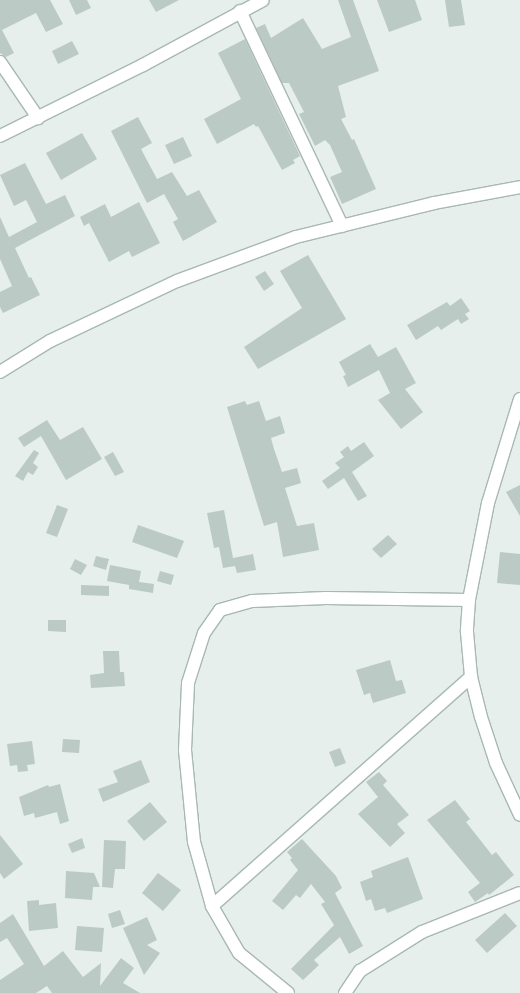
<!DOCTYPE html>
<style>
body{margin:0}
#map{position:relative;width:520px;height:993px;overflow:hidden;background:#e6efeb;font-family:Signika,sans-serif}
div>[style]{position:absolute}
.building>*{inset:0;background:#bbcac4}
.roads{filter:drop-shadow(1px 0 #a8b8b2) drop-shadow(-1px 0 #a8b8b2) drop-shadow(0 1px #a8b8b2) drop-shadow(0 -1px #a8b8b2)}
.minor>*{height:12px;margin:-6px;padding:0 6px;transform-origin:6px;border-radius:6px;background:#fff}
span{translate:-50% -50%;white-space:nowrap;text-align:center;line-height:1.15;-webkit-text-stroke:4px #f7fbf9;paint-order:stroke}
</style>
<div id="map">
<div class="building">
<div style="clip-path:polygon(0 0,50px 0,63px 24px,46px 32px,36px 13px,2px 30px,14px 53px,6px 57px,0 53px)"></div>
<div style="clip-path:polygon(69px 0,87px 0,91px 8px,76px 15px)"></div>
<div style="clip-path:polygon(149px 0,179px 0,156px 12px)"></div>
<div style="clip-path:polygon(338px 0,353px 0,379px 71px,338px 86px,346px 117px,341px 119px,352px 140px,354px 139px,376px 189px,342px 204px,330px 177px,342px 172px,330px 145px,325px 140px,315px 146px,299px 114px,304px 112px,289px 83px,282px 83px,256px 28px,265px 24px,271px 38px,303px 18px,322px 49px,351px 37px)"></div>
<div style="clip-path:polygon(377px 0,415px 0,422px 20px,389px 32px)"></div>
<div style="clip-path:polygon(445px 0,461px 0,465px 25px,449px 27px)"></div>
<div style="clip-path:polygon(245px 39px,300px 156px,293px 160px,295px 163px,282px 170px,258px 126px,256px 127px,254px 124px,217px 144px,204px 119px,241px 99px,218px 53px)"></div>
<div style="clip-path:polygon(72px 41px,79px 54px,58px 64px,52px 51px)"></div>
<div style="clip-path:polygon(138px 117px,152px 143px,141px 149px,157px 179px,172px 172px,187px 196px,199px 190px,217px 222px,183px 241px,173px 222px,178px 219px,164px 194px,147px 203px,111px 131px)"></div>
<div style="clip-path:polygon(82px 133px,97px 159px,61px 180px,46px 153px)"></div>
<div style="clip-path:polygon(183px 137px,192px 156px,174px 164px,165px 145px)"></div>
<div style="clip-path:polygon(25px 163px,46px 204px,65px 195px,75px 216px,15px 248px,29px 278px,31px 277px,40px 295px,3px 313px,0 307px,0 292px,12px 286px,0 259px,0 217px,9px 237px,37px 222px,26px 200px,14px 206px,0 175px)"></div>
<div style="clip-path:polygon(139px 202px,160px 243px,132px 257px,129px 251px,109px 262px,89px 223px,84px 226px,80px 217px,105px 204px,111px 217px)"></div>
<div style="clip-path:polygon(308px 255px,346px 319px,258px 369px,244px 347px,302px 308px,280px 271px)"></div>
<div style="clip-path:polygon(265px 271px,274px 284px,264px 291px,255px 277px)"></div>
<div style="clip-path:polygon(461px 298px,470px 311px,465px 314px,469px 319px,461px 324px,458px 319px,441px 330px,438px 326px,416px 340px,407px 325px,447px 302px,450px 306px)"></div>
<div style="clip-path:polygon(370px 344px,378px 357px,396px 347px,416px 383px,405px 389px,423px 412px,401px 429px,378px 400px,390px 393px,379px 370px,348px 387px,343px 376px,346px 375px,339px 362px)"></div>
<div style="clip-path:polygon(245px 401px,247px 405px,259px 401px,266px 421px,280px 416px,285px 433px,271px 438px,274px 449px,282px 472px,297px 468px,301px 483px,285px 488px,297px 526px,314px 523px,319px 550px,283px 557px,277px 522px,264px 526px,227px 407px)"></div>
<div style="clip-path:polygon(47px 420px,60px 440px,83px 427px,102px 459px,66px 480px,41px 436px,24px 447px,18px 438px)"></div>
<div style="clip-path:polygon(364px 442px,374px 456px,352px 472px,367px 496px,358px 501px,344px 478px,328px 489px,322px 481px,340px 468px,335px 463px,344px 457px,340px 452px,348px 446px,351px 451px)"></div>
<div style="clip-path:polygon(34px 450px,39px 453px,33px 463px,38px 467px,33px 475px,28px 472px,23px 481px,15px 476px)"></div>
<div style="clip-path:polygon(113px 452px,124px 472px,115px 476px,104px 457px)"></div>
<div style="clip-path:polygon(520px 485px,520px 516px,506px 492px)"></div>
<div style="clip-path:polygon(57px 505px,68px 509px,57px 537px,46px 533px)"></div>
<div style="clip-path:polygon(224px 510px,233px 558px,253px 554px,256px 570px,237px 573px,235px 566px,223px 568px,219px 547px,214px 548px,207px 513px)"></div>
<div style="clip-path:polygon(138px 525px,184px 541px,177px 558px,132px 542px)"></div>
<div style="clip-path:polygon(388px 535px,397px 544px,381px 558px,372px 549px)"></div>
<div style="clip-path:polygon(500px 552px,520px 554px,520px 585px,497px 583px)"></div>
<div style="clip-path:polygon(96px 556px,109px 559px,106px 570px,93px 566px)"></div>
<div style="clip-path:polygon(75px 559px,87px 565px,81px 575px,70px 569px)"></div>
<div style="clip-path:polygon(110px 565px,141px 571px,139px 582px,154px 584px,153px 593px,129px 589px,129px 585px,107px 581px)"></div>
<div style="clip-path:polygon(160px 571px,174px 575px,171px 585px,157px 581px)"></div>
<div style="clip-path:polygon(81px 585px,109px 586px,109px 596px,81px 595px)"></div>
<div style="clip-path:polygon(48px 620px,66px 620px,66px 632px,48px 631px)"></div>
<div style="clip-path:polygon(103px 651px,119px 651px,120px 672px,124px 672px,125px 686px,91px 688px,90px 675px,104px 673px)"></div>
<div style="clip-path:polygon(390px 660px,396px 681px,402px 680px,406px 693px,373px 703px,370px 693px,364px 695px,356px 670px)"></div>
<div style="clip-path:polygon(63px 739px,80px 740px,79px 753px,62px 752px)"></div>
<div style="clip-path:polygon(32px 741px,35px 764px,27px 765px,28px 771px,18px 772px,17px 765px,10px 766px,7px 744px)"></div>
<div style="clip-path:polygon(340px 748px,346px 763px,335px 767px,329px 752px)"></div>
<div style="clip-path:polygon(141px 760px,150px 782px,103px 802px,98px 789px,118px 782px,113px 771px)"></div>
<div style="clip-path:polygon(379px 772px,387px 781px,383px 785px,409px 815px,397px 824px,405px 833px,390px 847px,358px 814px,378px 797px,366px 782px)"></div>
<div style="clip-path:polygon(60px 784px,69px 821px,60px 824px,57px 812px,35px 818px,34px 813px,24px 816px,19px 797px,48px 785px,49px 787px)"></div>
<div style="clip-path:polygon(455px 800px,470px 819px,466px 822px,492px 855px,496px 852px,514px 875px,489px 895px,488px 893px,475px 902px,468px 892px,480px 883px,427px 820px)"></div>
<div style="clip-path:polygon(150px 802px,167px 822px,144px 841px,127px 821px)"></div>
<div style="clip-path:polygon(0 835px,23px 864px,4px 879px,0 873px)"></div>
<div style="clip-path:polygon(82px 838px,85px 848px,72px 853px,68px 844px)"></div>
<div style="clip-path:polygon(302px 839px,336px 876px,342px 888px,335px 893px,363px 946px,349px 954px,340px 937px,314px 960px,319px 965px,303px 980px,291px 969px,334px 925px,321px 904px,325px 902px,311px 884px,300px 898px,296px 895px,283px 910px,272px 901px,298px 870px,290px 860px,292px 858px,287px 852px)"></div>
<div style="clip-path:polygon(104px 840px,126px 841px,125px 869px,115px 869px,113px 888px,102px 887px)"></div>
<div style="clip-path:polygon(408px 857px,423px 899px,387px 913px,385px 908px,375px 911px,371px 899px,366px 901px,360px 882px,373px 877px,371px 871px)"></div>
<div style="clip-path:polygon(66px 871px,94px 873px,100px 887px,93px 887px,92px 900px,65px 898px)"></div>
<div style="clip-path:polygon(158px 873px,181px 890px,163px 911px,142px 893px)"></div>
<div style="clip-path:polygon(39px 900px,39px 905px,56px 903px,58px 928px,29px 931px,27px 901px)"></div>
<div style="clip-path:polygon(120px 910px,125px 924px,112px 928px,108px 914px)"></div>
<div style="clip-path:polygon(505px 913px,517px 926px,487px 953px,475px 940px)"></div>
<div style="clip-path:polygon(13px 914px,44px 966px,63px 951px,83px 977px,101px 963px,100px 986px,121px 958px,134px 968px,123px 983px,140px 993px,52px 993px,47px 986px,36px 993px,0 993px,0 980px,24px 964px,7px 938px,0 942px,0 923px)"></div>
<div style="clip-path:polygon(147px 917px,157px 940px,147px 945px,160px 953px,144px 975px,123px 928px)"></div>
<div style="clip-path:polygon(77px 926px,104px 928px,102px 952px,75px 950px)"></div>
</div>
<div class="roads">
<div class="minor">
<div style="left:240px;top:11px;width:238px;rotate:64.6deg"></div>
<div style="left:0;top:62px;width:68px;rotate:55.8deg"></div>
<div style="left:0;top:136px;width:160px;rotate:-26.4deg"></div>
<div style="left:143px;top:65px;width:136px;rotate:-28.4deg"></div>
<div style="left:0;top:372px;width:59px;rotate:-31.8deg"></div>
<div style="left:50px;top:341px;width:140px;rotate:-25.3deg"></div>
<div style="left:177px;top:281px;width:127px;rotate:-20.3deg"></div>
<div style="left:296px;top:237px;width:142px;rotate:-13.8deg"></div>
<div style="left:434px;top:203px;width:87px;rotate:-10.5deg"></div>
<div style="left:520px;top:399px;width:109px;rotate:107.1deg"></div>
<div style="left:488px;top:503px;width:99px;rotate:101.1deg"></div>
<div style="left:469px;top:600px;width:32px;rotate:94deg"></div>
<div style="left:467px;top:632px;width:45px;rotate:84.9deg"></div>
<div style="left:471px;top:677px;width:41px;rotate:76deg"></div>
<div style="left:481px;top:717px;width:48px;rotate:71.9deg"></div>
<div style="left:496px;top:763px;width:57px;rotate:65.2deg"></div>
<div style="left:212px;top:906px;width:346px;rotate:-41.5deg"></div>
<div style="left:288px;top:993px;width:63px;rotate:-140.8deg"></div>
<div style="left:239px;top:953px;width:54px;rotate:-119.9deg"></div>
<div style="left:212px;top:906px;width:66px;rotate:-105.7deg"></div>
<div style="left:194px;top:842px;width:92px;rotate:-95.6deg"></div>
<div style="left:185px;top:750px;width:67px;rotate:-87.4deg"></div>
<div style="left:188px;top:683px;width:52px;rotate:-72.3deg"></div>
<div style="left:204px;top:633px;width:28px;rotate:-55deg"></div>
<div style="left:220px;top:610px;width:33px;rotate:-16deg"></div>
<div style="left:252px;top:601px;width:74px;rotate:-2.3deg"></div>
<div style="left:326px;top:598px;width:143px;rotate:0.8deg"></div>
<div style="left:345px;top:993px;width:27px;rotate:-56deg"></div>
<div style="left:360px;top:971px;width:73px;rotate:-32.2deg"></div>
<div style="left:422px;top:932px;width:105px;rotate:-21.7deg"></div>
</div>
</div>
</div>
